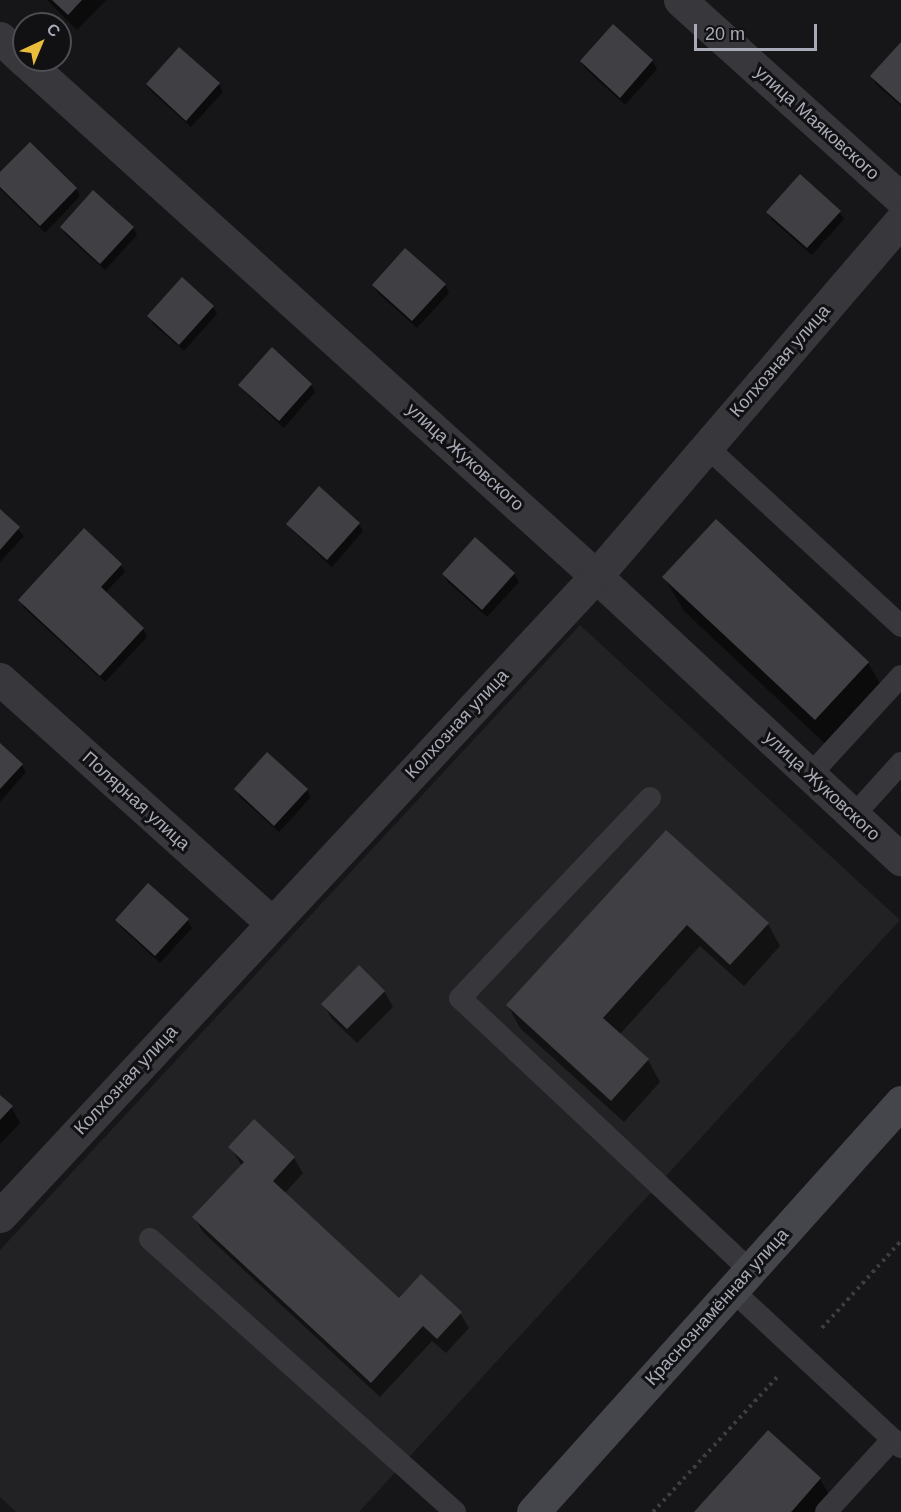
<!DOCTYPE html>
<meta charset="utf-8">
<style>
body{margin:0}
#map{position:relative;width:901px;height:1512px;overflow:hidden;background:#161517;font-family:Helvetica,sans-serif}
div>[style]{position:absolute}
.built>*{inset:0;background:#222224}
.shadow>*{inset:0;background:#0007}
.building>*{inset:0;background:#404044}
.path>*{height:4px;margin-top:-2px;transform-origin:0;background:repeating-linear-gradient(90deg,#3d3e43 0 3px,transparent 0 7.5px)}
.lane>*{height:22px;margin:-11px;padding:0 11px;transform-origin:11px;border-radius:11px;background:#37373c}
.street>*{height:33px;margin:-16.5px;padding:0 16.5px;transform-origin:16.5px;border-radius:16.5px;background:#37373c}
.secondary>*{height:33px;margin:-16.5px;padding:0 16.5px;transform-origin:16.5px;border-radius:16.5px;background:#45464c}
span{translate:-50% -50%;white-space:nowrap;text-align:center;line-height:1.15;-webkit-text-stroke:6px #111012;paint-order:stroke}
.street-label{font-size:18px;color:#a8abb7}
.north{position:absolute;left:12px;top:12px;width:60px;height:60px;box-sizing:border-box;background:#111012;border:2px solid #4d4e54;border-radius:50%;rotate:44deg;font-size:16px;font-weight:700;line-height:24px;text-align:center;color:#a8abb7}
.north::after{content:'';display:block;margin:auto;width:21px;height:27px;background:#e9bd3b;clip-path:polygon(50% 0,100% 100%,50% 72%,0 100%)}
.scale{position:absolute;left:694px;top:24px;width:123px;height:27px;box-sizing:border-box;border:3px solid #a8abb7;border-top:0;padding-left:8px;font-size:18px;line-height:21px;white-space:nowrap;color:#a8abb7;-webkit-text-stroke:4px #111012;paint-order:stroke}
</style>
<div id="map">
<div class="built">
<div style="clip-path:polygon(580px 625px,900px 920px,359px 1512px,16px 1512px,0 1497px,0 1250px)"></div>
</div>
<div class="shadow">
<div style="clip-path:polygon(47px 0,106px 0,77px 30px)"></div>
<div style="clip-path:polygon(613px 26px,652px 61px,657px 69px,625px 105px,586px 69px,581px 61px)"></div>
<div style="clip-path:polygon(901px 44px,901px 106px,876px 84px,872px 76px)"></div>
<div style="clip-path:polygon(219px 84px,223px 92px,191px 127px,152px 92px,147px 85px)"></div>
<div style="clip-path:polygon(0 174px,76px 189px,80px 196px,45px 233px,0 189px)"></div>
<div style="clip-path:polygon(768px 212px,839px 212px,844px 219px,812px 255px,772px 220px)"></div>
<div style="clip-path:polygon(62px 228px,133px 228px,137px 235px,105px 270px,66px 235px)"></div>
<div style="clip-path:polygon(374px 285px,445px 285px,449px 293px,417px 328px,378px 293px)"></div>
<div style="clip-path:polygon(213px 307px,217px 314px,184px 351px,153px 324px,149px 316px)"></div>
<div style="clip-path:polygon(240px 385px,311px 385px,315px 392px,284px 428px,245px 392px)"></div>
<div style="clip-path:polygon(0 511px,24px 536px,0 562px)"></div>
<div style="clip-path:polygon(716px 521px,868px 663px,888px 697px,835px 753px,684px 611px,664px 577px)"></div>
<div style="clip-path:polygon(288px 524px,359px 524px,363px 531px,332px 567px,293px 531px)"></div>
<div style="clip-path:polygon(475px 539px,514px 574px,519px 582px,487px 617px,448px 582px,443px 574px)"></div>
<div style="clip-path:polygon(121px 565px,125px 572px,105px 593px,143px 629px,147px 637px,105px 682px,24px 608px,20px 600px)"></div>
<div style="clip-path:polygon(0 745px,22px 765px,26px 772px,0 802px)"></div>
<div style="clip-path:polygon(236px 789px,306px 789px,311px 797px,279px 832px,240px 797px)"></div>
<div style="clip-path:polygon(667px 832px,768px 924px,780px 946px,744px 986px,700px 946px,619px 1035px,648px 1060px,660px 1082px,624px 1122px,520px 1028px,508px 1006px)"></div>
<div style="clip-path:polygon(117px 920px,187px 920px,192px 928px,160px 963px,121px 927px)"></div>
<div style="clip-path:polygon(384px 991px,393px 1007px,357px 1043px,332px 1019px,323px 1004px)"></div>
<div style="clip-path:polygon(0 1097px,11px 1107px,20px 1123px,0 1144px)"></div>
<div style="clip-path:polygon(230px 1147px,294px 1158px,303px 1173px,284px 1194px,399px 1300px,460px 1313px,469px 1328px,446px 1353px,432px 1341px,380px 1397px,203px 1232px,194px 1217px,242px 1166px)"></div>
<div style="clip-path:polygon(768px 1432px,820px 1479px,839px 1512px,696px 1512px)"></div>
</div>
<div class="building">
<div style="clip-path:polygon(52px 0,82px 0,68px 15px)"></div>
<div style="clip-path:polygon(613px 24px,653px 60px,620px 98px,580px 61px)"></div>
<div style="clip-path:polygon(901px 42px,901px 104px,870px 76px)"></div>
<div style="clip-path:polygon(179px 47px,220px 83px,186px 121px,146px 84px)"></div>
<div style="clip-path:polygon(30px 142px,77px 188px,40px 226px,0 187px,0 172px)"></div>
<div style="clip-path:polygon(800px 174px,841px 211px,807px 248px,766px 212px)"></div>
<div style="clip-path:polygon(93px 190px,134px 227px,100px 264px,60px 227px)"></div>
<div style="clip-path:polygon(405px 248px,446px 284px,412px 321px,372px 285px)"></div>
<div style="clip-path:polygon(182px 277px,214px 306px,179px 345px,147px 316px)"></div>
<div style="clip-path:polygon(272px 347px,312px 384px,279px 421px,238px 385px)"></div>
<div style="clip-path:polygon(319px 486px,360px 523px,327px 560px,286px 524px)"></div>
<div style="clip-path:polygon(0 509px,20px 527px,0 550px)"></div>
<div style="clip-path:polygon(716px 519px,869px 662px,815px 720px,662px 577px)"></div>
<div style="clip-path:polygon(84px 528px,122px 564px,101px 587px,144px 628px,100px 676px,18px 600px)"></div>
<div style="clip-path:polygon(475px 537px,515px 573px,482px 610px,442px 574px)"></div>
<div style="clip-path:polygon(0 743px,23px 764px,0 789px)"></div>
<div style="clip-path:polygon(267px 752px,308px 789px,274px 826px,234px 789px)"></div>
<div style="clip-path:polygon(666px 830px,769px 923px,730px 965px,687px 925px,603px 1018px,649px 1059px,611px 1101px,506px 1005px)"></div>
<div style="clip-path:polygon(148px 883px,189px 919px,155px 956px,115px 920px)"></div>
<div style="clip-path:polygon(359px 965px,385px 991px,347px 1029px,321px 1004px)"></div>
<div style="clip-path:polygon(0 1095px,13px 1106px,0 1120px)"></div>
<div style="clip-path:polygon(254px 1119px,295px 1157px,273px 1181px,399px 1298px,421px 1274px,462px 1312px,437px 1339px,423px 1326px,371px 1383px,192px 1217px,244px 1162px,228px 1147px)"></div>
<div style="clip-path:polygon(768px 1430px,821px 1478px,793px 1510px,791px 1512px,694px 1512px)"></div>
</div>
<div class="path">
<div style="left:822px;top:1328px;width:118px;rotate:-47.8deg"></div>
<div style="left:653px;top:1512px;width:185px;rotate:-47.4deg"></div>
</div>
<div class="lane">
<div style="left:707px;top:447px;width:264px;rotate:42.7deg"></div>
<div style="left:810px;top:775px;width:134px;rotate:-47.4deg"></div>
<div style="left:650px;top:798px;width:276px;rotate:133.5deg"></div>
<div style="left:460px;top:998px;width:398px;rotate:43.2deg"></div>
<div style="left:854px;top:815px;width:70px;rotate:-47.9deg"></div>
<div style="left:150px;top:1239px;width:409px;rotate:41.8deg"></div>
<div style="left:732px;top:1290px;width:231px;rotate:42.9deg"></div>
<div style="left:826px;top:1512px;width:99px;rotate:-47.5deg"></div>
</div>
<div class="street">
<div style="left:680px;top:0;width:297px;rotate:42deg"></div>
<div style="left:0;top:38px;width:33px;rotate:43deg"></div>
<div style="left:24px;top:60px;width:770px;rotate:42.05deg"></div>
<div style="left:596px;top:576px;width:416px;rotate:42.9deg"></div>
<div style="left:0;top:679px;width:365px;rotate:41.9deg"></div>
<div style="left:0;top:1216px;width:875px;rotate:-47.04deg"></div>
<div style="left:596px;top:576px;width:469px;rotate:-49.4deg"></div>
</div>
<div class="secondary">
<div style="left:533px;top:1512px;width:551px;rotate:-48.09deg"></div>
</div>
<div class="street-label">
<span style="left:817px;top:123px;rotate:42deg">улица Маяковского</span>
<span style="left:780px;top:361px;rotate:-49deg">Колхозная улица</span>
<span style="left:465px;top:457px;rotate:42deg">улица Жуковского</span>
<span style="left:457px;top:724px;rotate:-47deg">Колхозная улица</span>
<span style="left:822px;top:786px;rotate:43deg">улица Жуковского</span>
<span style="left:136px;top:801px;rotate:42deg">Полярная улица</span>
<span style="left:126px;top:1080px;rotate:-47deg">Колхозная улица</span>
<span style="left:717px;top:1307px;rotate:-48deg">Краснознамённая улица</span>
</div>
<div class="north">С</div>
<div class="scale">20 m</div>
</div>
